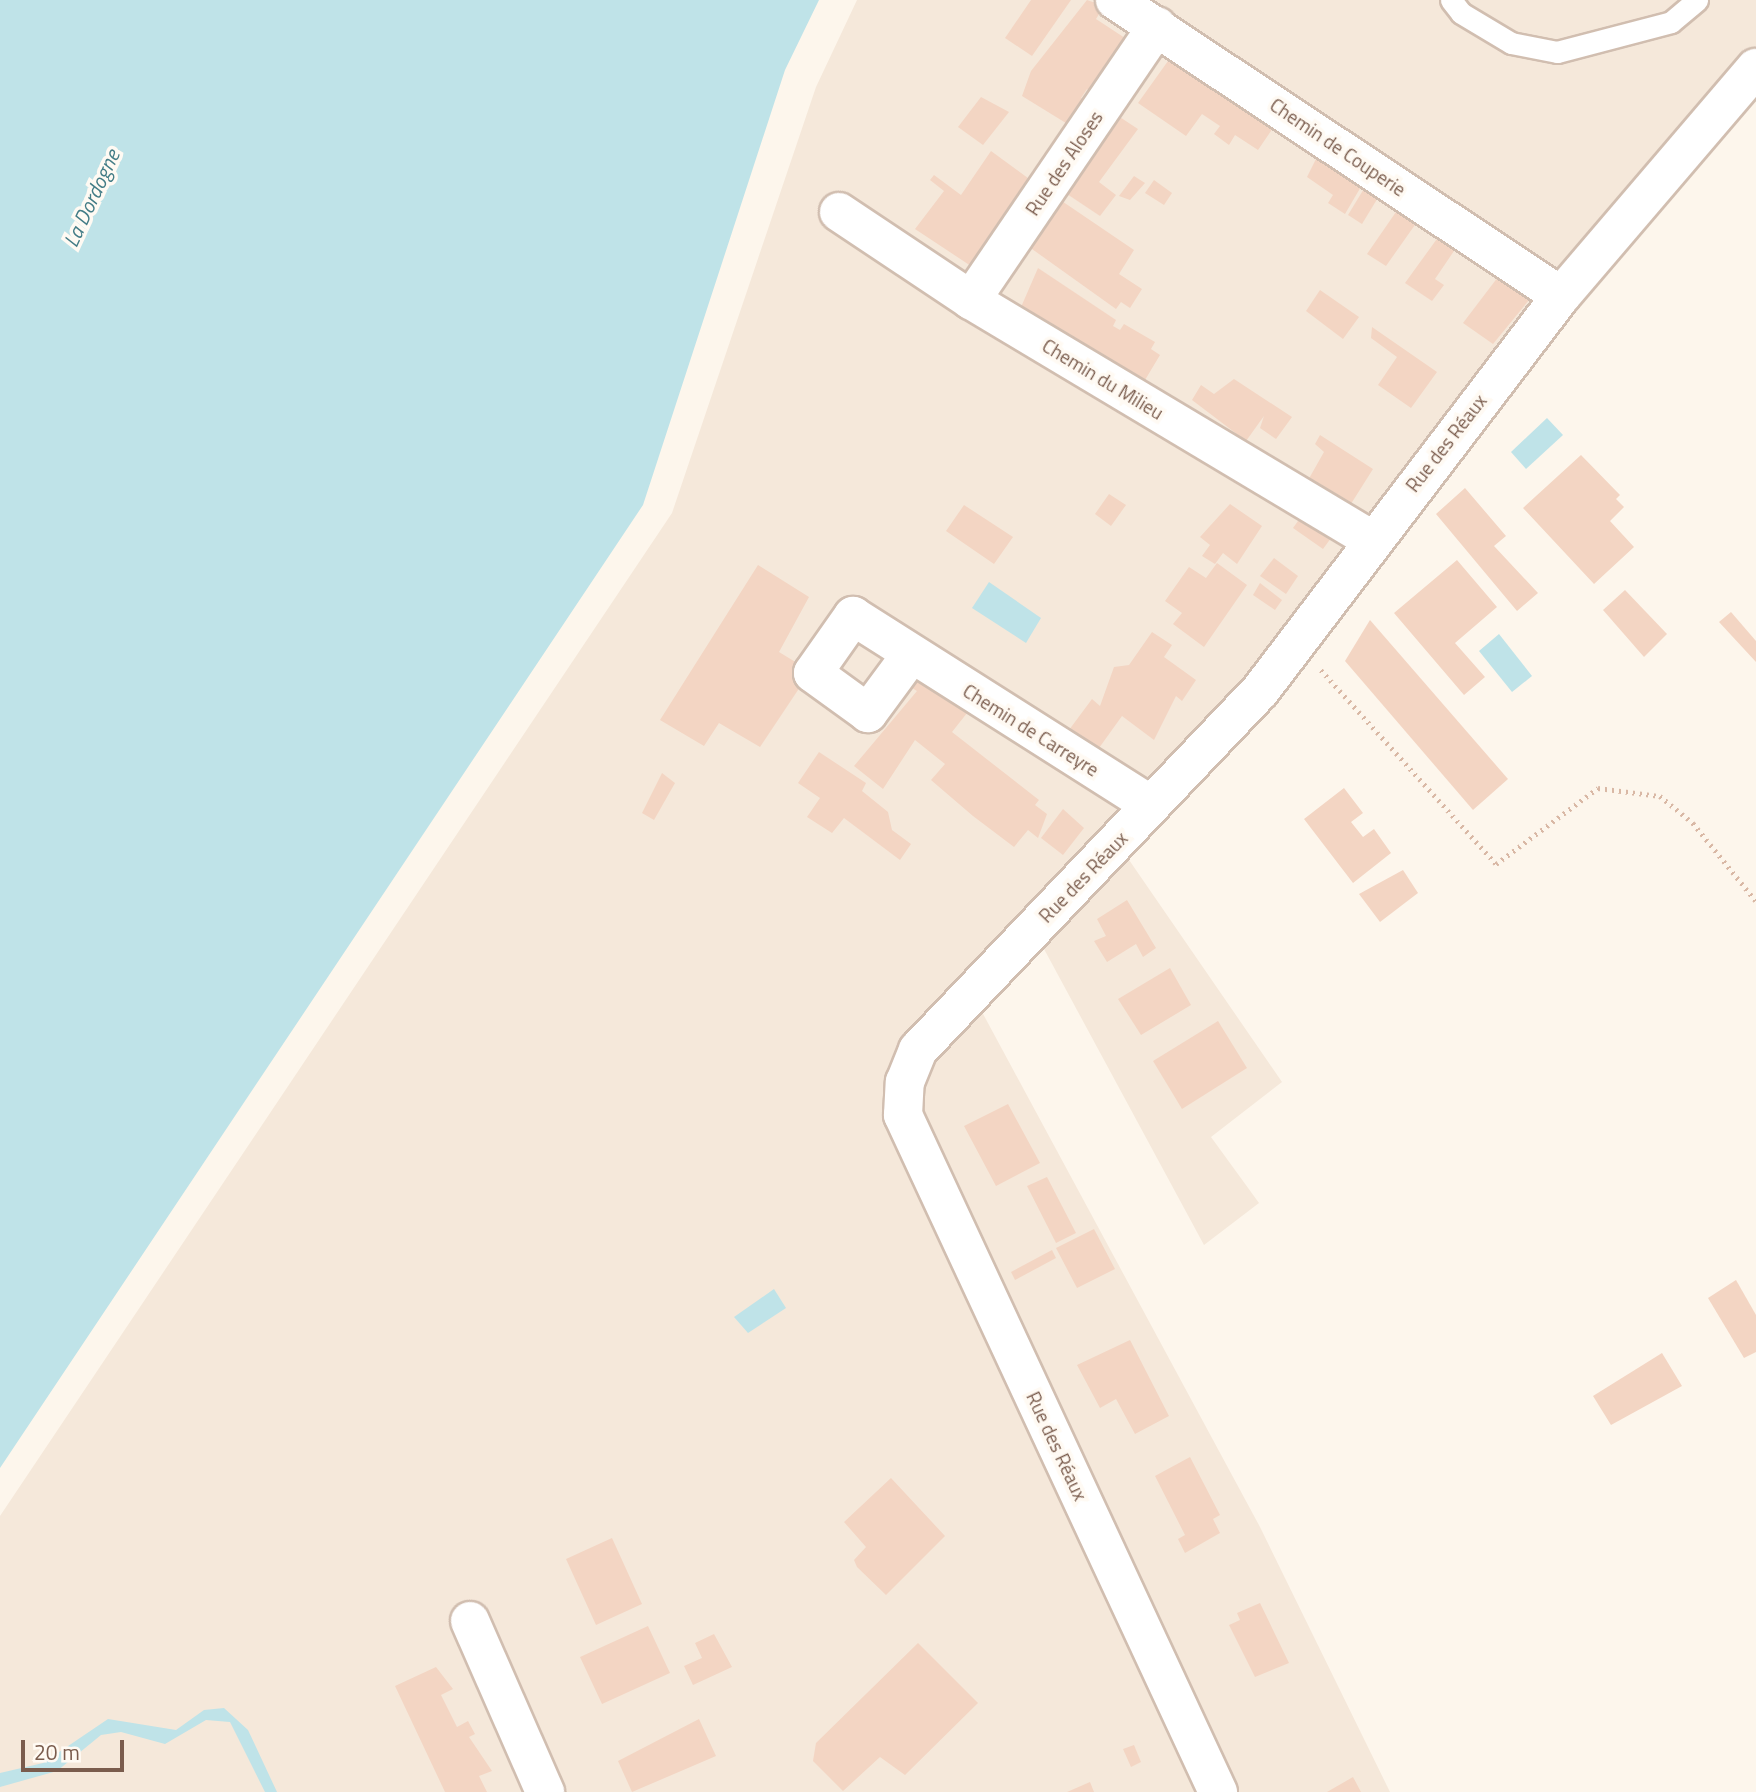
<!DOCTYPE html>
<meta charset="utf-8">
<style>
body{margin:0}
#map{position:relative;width:1756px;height:1792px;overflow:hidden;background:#fdf6ec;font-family:"Titillium Web",sans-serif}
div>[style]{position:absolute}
.residential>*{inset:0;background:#f5e8da}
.water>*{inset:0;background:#bfe3e8}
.building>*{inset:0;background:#f3d5c3}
.path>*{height:4.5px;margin-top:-2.25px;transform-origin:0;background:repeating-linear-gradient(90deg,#d9b8a5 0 2px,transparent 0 7px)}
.roads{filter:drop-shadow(2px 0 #d1beb0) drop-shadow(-2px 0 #d1beb0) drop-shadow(0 2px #d1beb0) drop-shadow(0 -2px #d1beb0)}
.lane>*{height:21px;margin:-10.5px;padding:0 10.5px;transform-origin:10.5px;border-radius:10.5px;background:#fff}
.street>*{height:38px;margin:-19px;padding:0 19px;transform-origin:19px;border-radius:19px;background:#fff}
.secondary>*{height:38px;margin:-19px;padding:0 19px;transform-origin:19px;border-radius:19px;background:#fff}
span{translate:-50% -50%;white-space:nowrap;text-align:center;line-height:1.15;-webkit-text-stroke:7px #fffaf3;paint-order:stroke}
.street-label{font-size:19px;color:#7a5c4d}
.water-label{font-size:21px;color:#437c86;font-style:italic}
.scale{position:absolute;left:21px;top:1740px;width:103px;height:32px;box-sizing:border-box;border:4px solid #7a5c4d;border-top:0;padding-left:9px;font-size:21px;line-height:24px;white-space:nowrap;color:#7a5c4d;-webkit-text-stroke:5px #fffaf3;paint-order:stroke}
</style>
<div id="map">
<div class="residential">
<div style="clip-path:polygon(857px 0,1756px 0,1756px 51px,1127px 857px,1282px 1082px,1211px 1137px,1259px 1203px,1204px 1245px,1044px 949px,982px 1012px,1260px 1527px,1390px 1792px,0 1792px,0 1516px,672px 513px,816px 87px)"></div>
</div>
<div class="water">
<div style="clip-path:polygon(0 0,819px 0,785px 70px,643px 505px,0 1468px)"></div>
<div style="clip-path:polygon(1547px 418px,1563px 435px,1526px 469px,1511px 452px)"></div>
<div style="clip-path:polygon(989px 582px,1041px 618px,1026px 643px,972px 608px)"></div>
<div style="clip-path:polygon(1499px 634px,1532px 676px,1512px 692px,1479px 651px)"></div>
<div style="clip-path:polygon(774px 1289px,786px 1308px,748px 1333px,734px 1317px)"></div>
<div style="clip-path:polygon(224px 1708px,248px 1730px,277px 1792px,265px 1792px,230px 1722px,206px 1720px,165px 1744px,121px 1732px,101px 1735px,57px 1771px,0 1787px,0 1773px,43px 1763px,108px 1719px,176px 1730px,204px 1710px)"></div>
</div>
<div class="building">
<div style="clip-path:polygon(1031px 0,1071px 0,1032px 56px,1005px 38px)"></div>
<div style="clip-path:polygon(1087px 0,1104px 6px,1096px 19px,1131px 42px,1094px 94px,1087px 89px,1081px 98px,1091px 104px,1074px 128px,1022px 96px,1031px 71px)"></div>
<div style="clip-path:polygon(1173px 54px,1275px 125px,1258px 150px,1235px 135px,1229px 145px,1214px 134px,1220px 126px,1202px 114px,1186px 136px,1138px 103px)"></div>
<div style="clip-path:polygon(981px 97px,1009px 112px,983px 145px,958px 127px)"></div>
<div style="clip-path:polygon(1109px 110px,1138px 129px,1099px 182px,1116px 195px,1100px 216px,1055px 186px)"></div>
<div style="clip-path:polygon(991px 151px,1040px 187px,980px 272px,915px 229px,944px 191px,930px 180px,934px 175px,961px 195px)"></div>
<div style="clip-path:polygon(1318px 155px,1362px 185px,1345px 214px,1328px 203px,1333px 195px,1307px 177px)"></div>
<div style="clip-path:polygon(1134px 176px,1145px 183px,1130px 200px,1119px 196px)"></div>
<div style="clip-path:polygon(1154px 180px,1172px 193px,1164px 205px,1145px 193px)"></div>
<div style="clip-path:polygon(1365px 187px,1379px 196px,1362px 224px,1348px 215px)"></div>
<div style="clip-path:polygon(1050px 193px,1134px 250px,1119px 274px,1142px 289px,1130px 308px,1121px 302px,1116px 309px,1018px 239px)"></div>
<div style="clip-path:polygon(1398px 209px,1417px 222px,1386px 266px,1367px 254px)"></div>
<div style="clip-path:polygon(1439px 236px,1456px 248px,1435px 279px,1444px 285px,1432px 301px,1405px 283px)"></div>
<div style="clip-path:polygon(1038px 268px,1116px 320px,1113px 326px,1120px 330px,1124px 324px,1155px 342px,1151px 349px,1160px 355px,1145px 380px,1018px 314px)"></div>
<div style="clip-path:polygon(1498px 277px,1529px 300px,1493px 344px,1463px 323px)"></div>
<div style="clip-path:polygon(1320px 290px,1359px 317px,1343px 339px,1306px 311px)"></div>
<div style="clip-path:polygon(1372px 327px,1437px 372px,1411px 408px,1378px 385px,1397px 357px,1371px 338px)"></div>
<div style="clip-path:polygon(1234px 379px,1292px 417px,1276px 439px,1260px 428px,1264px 416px,1246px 441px,1192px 400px,1201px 385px,1214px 394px)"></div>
<div style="clip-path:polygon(1320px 435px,1373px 469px,1349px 507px,1307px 482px,1324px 452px,1315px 444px)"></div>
<div style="clip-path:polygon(1581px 455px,1620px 495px,1616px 499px,1624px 507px,1610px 521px,1634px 547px,1594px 584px,1523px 508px)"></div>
<div style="clip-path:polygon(1465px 488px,1506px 536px,1494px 546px,1538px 593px,1517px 611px,1436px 514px)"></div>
<div style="clip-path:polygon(1109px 494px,1126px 505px,1111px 526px,1095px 514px)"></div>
<div style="clip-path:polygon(1230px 504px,1262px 526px,1237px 564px,1223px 553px,1215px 564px,1202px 556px,1210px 545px,1200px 537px)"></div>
<div style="clip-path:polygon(964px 505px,1013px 537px,994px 564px,946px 531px)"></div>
<div style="clip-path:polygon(1303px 514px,1334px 534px,1323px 549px,1293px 528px)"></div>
<div style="clip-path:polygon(1274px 558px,1298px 576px,1286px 594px,1260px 576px)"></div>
<div style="clip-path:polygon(1457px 560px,1497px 607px,1455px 643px,1485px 677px,1464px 695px,1394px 613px)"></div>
<div style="clip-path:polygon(1217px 563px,1247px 585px,1204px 647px,1173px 624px,1182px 613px,1165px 601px,1189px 567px,1206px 578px)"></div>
<div style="clip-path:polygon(758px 565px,809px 597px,779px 652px,802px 666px,818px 660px,760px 747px,719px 723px,704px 746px,660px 720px)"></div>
<div style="clip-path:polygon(1260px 583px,1282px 600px,1275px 610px,1253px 595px)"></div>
<div style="clip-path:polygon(1625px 590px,1667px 634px,1644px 657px,1603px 610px)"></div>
<div style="clip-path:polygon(1731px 612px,1756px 641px,1756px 662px,1719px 622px)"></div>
<div style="clip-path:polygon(1370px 620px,1508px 779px,1473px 810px,1345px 661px)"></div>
<div style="clip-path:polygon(1152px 632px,1172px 645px,1164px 657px,1196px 680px,1182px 701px,1176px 696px,1154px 740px,1122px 716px,1099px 748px,1069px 730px,1092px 699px,1100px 706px,1114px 667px,1129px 665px)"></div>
<div style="clip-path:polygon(909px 667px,971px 708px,952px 732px,1039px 800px,1035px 805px,1047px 814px,1038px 838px,1028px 830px,1014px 847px,973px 816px,931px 780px,945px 764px,915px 740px,883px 789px,854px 766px,917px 691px,899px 680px)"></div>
<div style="clip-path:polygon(819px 752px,866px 783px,862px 791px,888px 812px,892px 830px,911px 844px,900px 860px,844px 818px,832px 833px,807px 817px,820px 798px,798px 783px)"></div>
<div style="clip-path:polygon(662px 773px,675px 783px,654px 820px,642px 813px)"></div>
<div style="clip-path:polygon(1344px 788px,1363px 813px,1351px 822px,1363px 837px,1374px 829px,1391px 853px,1353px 883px,1304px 819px)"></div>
<div style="clip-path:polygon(1063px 809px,1084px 828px,1063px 855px,1041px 838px)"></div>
<div style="clip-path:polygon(1403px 870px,1418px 893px,1380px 922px,1359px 894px)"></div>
<div style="clip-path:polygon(1127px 900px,1156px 948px,1143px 957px,1136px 944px,1107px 962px,1094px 941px,1106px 936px,1097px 919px)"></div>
<div style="clip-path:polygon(1170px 968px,1191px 1005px,1141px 1035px,1118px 999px)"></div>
<div style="clip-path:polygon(1218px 1021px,1247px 1068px,1182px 1109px,1153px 1061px)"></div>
<div style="clip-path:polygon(1008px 1104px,1040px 1163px,996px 1186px,964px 1126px)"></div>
<div style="clip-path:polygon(1047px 1177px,1076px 1233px,1056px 1243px,1027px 1186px)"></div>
<div style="clip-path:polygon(1094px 1229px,1115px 1269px,1077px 1288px,1056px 1248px)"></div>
<div style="clip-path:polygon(1052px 1250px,1056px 1258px,1015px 1280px,1011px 1272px)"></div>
<div style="clip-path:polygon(1736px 1280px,1756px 1315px,1756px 1352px,1744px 1358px,1708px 1298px)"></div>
<div style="clip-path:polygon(1130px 1340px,1169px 1416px,1135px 1434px,1116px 1399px,1100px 1408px,1077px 1365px)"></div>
<div style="clip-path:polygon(1662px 1353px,1682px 1386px,1611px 1425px,1593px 1396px)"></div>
<div style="clip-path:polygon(1190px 1457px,1220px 1515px,1213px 1519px,1220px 1533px,1185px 1553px,1178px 1539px,1185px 1535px,1155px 1476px)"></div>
<div style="clip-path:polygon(891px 1478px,945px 1536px,886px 1595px,857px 1567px,854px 1560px,866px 1547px,844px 1522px)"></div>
<div style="clip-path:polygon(612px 1538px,642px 1604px,596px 1625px,566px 1559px)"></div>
<div style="clip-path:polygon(1260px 1603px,1289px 1663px,1255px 1677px,1229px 1625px,1240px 1620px,1237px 1613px)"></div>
<div style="clip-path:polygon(648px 1626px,670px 1673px,602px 1704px,580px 1657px)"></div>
<div style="clip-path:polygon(714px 1634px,732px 1667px,693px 1685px,684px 1666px,702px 1658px,695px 1643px)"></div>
<div style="clip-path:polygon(918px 1643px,978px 1703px,905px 1775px,880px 1757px,843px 1791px,813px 1761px,816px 1743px)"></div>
<div style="clip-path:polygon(436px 1667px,453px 1689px,441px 1695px,457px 1727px,468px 1721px,475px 1734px,469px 1737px,492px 1771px,479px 1776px,487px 1792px,445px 1792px,395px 1686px)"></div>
<div style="clip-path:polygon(699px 1719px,716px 1756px,632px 1792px,618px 1761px)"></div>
<div style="clip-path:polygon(1134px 1745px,1141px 1762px,1131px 1767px,1123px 1749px)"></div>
<div style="clip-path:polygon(1353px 1777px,1361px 1792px,1327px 1792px)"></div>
<div style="clip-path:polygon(1090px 1782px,1094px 1792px,1067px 1792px)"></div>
</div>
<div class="path">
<div style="left:1321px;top:670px;width:261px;rotate:47.9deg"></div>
<div style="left:1496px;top:864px;width:127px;rotate:-36.7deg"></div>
<div style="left:1598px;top:788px;width:63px;rotate:7.4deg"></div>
<div style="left:1660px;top:796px;width:43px;rotate:39.3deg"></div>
<div style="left:1693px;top:823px;width:100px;rotate:51.1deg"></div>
</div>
<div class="roads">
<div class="lane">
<div style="left:1451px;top:0;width:16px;rotate:52deg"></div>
<div style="left:1461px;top:13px;width:58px;rotate:31deg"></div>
<div style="left:1511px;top:43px;width:47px;rotate:11.1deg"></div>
<div style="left:1557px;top:52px;width:118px;rotate:-14.7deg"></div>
<div style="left:1671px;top:22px;width:34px;rotate:-40deg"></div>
</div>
<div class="street">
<div style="left:1115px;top:0;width:535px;rotate:33.57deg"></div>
<div style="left:839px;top:212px;width:159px;rotate:33.7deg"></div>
<div style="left:971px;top:300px;width:466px;rotate:30.9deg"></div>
<div style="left:971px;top:300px;width:331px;rotate:-55.8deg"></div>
<div style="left:910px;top:656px;width:71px;rotate:126.4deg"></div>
<div style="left:868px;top:713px;width:68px;rotate:-144deg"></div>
<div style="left:813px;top:673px;width:70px;rotate:-54.9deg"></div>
<div style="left:853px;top:616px;width:353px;rotate:32.4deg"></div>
<div style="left:470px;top:1621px;width:187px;rotate:66.3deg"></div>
</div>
<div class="secondary">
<div style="left:1218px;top:1792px;width:747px;rotate:-114.95deg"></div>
<div style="left:903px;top:1115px;width:33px;rotate:-87deg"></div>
<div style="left:905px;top:1082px;width:35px;rotate:-68deg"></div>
<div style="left:918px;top:1050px;width:496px;rotate:-46.4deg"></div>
<div style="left:1260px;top:691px;width:497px;rotate:-52.7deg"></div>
<div style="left:1561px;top:296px;width:300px;rotate:-49.5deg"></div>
</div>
</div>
<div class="street-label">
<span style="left:1338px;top:147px;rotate:34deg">Chemin de Couperie</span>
<span style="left:1064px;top:163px;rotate:-56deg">Rue des Aloses</span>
<span style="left:1103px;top:379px;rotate:31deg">Chemin du Milieu</span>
<span style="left:1446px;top:443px;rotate:-52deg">Rue des Réaux</span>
<span style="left:1031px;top:730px;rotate:32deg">Chemin de Carreyre</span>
<span style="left:1083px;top:877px;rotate:-46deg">Rue des Réaux</span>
<span style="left:1057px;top:1446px;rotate:65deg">Rue des Réaux</span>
</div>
<div class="water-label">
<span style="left:91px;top:198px;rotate:-65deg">La Dordogne</span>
</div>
<div class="scale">20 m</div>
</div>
